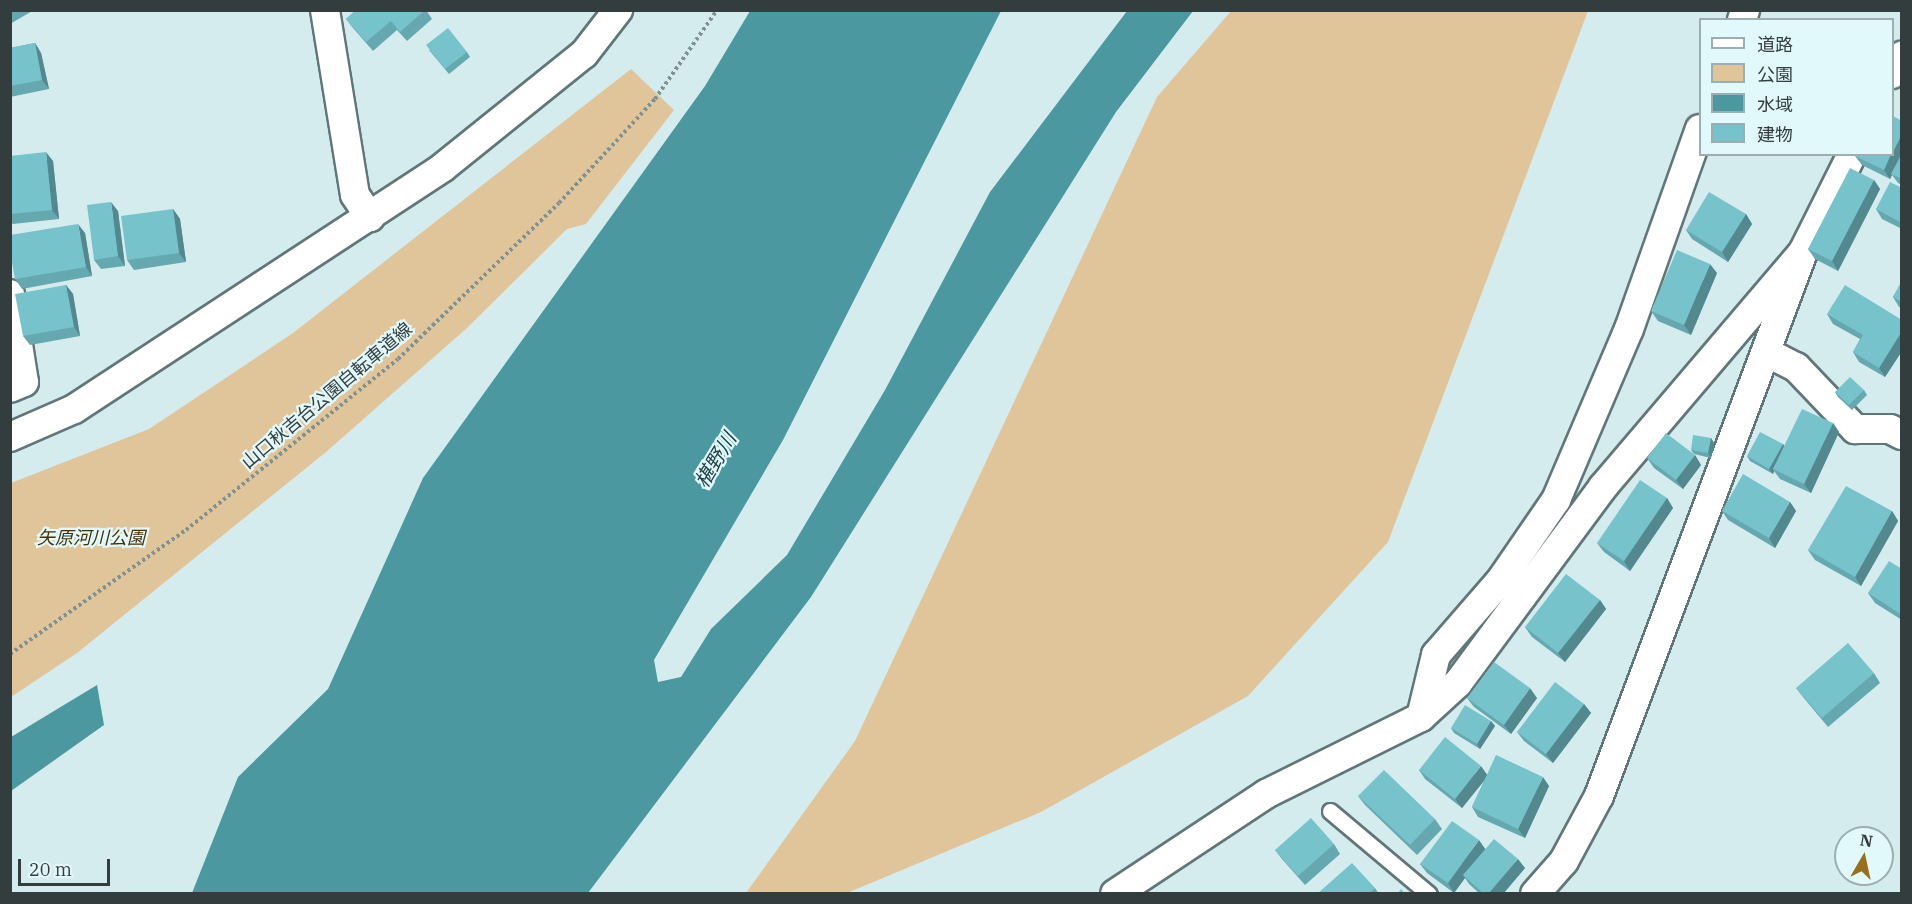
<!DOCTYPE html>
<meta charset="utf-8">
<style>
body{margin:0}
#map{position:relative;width:1912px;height:904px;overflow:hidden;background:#d5ecee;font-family:"IBM Plex Serif","Noto Sans JP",serif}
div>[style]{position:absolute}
.green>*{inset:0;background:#dfc599}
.water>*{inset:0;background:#4c98a1}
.path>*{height:4px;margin-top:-2px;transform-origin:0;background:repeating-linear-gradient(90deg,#819192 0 3px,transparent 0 6px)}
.roads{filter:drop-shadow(2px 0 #617678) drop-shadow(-2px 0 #617678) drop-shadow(0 2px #617678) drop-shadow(0 -2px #617678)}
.lane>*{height:15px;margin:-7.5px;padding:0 7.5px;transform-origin:7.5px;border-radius:7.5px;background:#fff}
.street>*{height:28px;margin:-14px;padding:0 14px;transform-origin:14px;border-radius:14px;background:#fff}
.wall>*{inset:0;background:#66a8af}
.shaded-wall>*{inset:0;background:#53888f}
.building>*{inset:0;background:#77c3cc}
span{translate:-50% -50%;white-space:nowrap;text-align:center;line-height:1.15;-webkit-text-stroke:4.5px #e2f9fc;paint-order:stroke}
.street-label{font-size:18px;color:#343d3e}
.park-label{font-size:18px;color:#453105;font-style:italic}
.water-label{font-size:20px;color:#1c4045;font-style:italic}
.frame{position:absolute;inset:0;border:12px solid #343d3e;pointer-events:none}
.legend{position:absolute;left:1699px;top:18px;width:195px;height:138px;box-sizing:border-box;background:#e2f9fc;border:2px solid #9caeb0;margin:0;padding:8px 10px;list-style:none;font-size:18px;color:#343d3e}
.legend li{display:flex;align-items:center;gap:12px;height:30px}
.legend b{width:30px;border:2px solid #9caeb0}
.north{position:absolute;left:1834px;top:826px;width:60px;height:60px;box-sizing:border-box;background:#e2f9fc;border:2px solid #9caeb0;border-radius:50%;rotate:9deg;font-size:16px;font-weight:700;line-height:24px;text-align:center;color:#343d3e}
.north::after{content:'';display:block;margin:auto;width:21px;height:27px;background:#98701c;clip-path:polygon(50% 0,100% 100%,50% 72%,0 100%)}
.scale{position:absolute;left:18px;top:859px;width:92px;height:27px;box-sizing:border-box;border:3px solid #343d3e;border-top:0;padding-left:8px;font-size:18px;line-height:21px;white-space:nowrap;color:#343d3e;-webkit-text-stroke:4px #e2f9fc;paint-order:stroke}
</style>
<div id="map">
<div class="green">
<div style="clip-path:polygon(1231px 11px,1588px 11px,1388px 542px,1248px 696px,1041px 812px,847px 893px,746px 893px,855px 741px,1157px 97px)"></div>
<div style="clip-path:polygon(631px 69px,674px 110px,586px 224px,567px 229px,467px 328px,326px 452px,77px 653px,11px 697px,11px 483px,149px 429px,293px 333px)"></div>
</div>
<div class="water">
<div style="clip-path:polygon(750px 11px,1001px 11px,783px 440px,654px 660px,658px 682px,681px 677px,711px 629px,787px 555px,885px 390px,990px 192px,1127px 11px,1193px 11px,1116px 112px,811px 597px,588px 893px,192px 893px,238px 777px,328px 689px,423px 478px,705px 86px)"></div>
<div style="clip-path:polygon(97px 685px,104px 725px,11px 791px,11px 737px)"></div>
</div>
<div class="path">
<div style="left:10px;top:654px;width:215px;rotate:-35.2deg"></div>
<div style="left:186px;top:530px;width:272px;rotate:-38.9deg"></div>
<div style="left:398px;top:359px;width:224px;rotate:-44.1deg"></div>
<div style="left:559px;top:203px;width:142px;rotate:-47.3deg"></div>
<div style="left:655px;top:99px;width:108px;rotate:-55.1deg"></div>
</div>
<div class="roads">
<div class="lane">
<div style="left:1330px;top:811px;width:129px;rotate:40deg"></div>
</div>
<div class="street">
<div style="left:325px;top:10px;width:187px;rotate:80.8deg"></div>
<div style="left:355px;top:195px;width:27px;rotate:56deg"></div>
<div style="left:1742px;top:20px;width:10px;rotate:-73deg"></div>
<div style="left:1892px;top:74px;width:21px;rotate:-61deg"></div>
<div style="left:10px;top:294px;width:89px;rotate:81deg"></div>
<div style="left:24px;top:382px;width:15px;rotate:157deg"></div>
<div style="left:1766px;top:352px;width:34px;rotate:27deg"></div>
<div style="left:1796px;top:367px;width:86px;rotate:46.4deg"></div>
<div style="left:1855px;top:429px;width:35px"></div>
<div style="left:1890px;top:429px;width:13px;rotate:27deg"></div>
<div style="left:10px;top:437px;width:70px;rotate:-23.6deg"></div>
<div style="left:74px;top:409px;width:440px;rotate:-33.2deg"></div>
<div style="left:442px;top:168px;width:182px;rotate:-38.8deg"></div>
<div style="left:584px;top:54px;width:56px;rotate:-52.3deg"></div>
<div style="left:1421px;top:717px;width:64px;rotate:-76.4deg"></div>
<div style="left:1436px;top:655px;width:99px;rotate:-49.1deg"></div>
<div style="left:1501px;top:580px;width:97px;rotate:-55.5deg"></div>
<div style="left:1556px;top:500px;width:186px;rotate:-66.9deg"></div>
<div style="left:1629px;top:329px;width:212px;rotate:-70.5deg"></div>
<div style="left:1115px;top:894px;width:181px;rotate:-33.5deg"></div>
<div style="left:1266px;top:794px;width:173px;rotate:-26.4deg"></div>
<div style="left:1421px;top:717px;width:50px;rotate:-42.6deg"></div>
<div style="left:1458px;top:683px;width:244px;rotate:-53.5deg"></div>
<div style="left:1603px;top:487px;width:309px;rotate:-49.6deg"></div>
<div style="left:1535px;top:894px;width:44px;rotate:-48.7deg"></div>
<div style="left:1564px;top:861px;width:74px;rotate:-61.7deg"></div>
<div style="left:1599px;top:796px;width:581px;rotate:-69.44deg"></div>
<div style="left:1803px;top:252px;width:110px;rotate:-63.4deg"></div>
</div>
</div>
<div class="wall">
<div style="clip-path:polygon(10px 10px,34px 10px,10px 24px)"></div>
<div style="clip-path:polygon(356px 10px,426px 10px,432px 19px,407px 41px,397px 30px,373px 51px,353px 28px,346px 19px)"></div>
<div style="clip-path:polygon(35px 43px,41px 53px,49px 89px,10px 97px,10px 48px)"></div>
<div style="clip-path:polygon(429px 50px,467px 52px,470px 57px,449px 74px)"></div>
<div style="clip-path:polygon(1902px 121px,1902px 185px,1898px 183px,1892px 175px,1890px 179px,1862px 165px,1855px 156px)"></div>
<div style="clip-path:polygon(10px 156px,53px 161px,59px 219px,13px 224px,10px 221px)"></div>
<div style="clip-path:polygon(1874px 180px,1880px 189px,1838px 271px,1815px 259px,1808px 249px)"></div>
<div style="clip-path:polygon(1902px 188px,1902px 229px,1882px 219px,1876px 209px)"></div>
<div style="clip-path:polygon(173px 209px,180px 219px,186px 262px,134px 270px,127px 260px)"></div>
<div style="clip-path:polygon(118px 211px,125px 266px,101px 269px,94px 260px)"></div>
<div style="clip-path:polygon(1746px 214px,1752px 224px,1728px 262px,1692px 239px,1686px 230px)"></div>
<div style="clip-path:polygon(85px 233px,92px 276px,22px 289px,15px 279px)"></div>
<div style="clip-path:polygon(1717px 273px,1691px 335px,1658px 321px,1651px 311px)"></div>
<div style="clip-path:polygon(1902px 281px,1902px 308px,1899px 307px,1893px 297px)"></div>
<div style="clip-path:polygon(66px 285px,73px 294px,80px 336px,30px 345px,23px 336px)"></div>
<div style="clip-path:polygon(1827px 314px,1902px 320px,1902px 351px,1885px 377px,1859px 362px,1853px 352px,1860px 339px,1833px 324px)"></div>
<div style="clip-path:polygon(1864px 390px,1867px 395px,1852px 410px,1838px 397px,1835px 392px)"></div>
<div style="clip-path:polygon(1833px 423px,1839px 432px,1811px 493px,1780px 479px,1774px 471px,1773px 474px,1750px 461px,1747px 456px,1783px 444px,1784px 446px)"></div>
<div style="clip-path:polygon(1711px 438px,1714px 443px,1711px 458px,1694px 454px,1691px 450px)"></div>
<div style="clip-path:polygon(1695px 455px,1701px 465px,1683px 489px,1654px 468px,1647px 458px)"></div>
<div style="clip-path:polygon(1667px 498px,1673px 508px,1630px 571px,1604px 552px,1597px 543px)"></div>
<div style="clip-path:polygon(1790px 502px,1796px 511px,1775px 548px,1728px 520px,1722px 511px)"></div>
<div style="clip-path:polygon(1892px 511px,1898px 521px,1861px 586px,1815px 560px,1808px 550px)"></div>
<div style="clip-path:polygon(1902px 569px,1902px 620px,1875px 603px,1868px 593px)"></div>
<div style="clip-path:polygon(1600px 600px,1606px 609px,1565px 662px,1532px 637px,1525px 627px)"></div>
<div style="clip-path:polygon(1874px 673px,1880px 683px,1828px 727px,1803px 697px,1796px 688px)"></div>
<div style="clip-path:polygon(1467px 698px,1537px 698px,1511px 734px,1474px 707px)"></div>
<div style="clip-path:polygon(1584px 704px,1591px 713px,1553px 763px,1524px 741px,1517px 732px)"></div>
<div style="clip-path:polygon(1491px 721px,1495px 726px,1480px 749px,1454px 733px,1451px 728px)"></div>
<div style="clip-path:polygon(1419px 770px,1487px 775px,1549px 786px,1525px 838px,1478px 817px,1472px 807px,1485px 779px,1462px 808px,1425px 779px)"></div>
<div style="clip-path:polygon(1358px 796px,1435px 819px,1442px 829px,1417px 855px,1365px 805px)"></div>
<div style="clip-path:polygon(1334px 844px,1340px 854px,1305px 885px,1282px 859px,1275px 850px)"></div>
<div style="clip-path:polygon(1485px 849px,1525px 868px,1503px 894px,1480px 894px,1469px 884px,1465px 878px,1454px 893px,1427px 873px,1420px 864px)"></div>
<div style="clip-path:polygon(1375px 888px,1379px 894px,1317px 894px)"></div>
</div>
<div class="shaded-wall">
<div style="clip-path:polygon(35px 43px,41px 53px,49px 89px,42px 80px)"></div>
<div style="clip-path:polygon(1902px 134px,1902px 157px,1891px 174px,1892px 175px,1890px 179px,1884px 170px,1891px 154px,1893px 154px,1893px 152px)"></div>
<div style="clip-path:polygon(46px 152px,53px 161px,59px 219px,52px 210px)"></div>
<div style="clip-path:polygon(1874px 180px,1880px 189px,1838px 271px,1832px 261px)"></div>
<div style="clip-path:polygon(111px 202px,118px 211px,125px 266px,118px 256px)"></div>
<div style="clip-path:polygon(173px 209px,180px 219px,186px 262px,179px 253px)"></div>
<div style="clip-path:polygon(1746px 214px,1752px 224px,1728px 262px,1722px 252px)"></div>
<div style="clip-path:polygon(78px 224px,85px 233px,92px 276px,86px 267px)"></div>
<div style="clip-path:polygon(1710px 264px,1717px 273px,1691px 335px,1684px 325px)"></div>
<div style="clip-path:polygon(66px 285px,73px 294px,80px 336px,74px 327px)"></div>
<div style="clip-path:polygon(1902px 331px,1902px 351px,1885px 377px,1879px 368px)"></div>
<div style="clip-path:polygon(1833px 423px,1839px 432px,1811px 493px,1804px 484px)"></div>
<div style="clip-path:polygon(1711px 438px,1714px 443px,1711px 458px,1708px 453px)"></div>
<div style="clip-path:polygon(1783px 444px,1786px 449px,1773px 469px,1774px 471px,1773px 474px,1769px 469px)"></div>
<div style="clip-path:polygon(1695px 455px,1701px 465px,1683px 489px,1676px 480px)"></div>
<div style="clip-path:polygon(1667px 498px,1673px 508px,1630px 571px,1624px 561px)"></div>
<div style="clip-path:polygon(1790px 502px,1796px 511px,1775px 548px,1769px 538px)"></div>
<div style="clip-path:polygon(1892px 511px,1898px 521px,1861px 586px,1855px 577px)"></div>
<div style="clip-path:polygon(1600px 600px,1606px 609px,1565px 662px,1558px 653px)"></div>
<div style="clip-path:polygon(1530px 688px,1537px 698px,1511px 734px,1504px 725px)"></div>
<div style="clip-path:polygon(1584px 704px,1591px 713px,1553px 763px,1546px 754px)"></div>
<div style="clip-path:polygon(1491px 721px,1495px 726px,1480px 749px,1477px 744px)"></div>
<div style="clip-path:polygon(1481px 766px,1488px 776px,1462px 808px,1455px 799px)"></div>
<div style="clip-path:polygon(1543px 777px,1549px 786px,1525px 838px,1518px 829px)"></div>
<div style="clip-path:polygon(1479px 840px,1486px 850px,1463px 875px,1465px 878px,1454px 893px,1448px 883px)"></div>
<div style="clip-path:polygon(1518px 859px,1525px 868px,1503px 894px,1488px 894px)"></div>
</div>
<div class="building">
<div style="clip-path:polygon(356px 10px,425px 10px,400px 32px,391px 21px,366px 42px,346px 19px)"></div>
<div style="clip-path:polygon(448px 28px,467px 52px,445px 69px,426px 45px)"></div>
<div style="clip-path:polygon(35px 43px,42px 80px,10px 86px,10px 48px)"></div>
<div style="clip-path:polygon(1893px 116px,1902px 121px,1902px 134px,1893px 152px)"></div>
<div style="clip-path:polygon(46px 152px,52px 210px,10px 214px,10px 156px)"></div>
<div style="clip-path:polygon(1902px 153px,1902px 179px,1891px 174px)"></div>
<div style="clip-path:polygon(1856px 154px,1891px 154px,1884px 170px,1855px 156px)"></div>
<div style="clip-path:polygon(1850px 168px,1874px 180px,1832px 261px,1808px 249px)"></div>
<div style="clip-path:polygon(1890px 182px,1902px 188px,1902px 223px,1876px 209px)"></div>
<div style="clip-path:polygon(1709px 192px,1746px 214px,1722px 252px,1686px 230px)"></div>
<div style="clip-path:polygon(111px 202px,118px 256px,94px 260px,87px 205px)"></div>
<div style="clip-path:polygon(173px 209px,179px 253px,127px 260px,121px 216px)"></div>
<div style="clip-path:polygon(78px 224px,86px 267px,15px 279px,10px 251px,10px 235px)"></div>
<div style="clip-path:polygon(1677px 250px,1710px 264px,1684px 325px,1651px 311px)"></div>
<div style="clip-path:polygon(1902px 281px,1902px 302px,1893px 297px)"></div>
<div style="clip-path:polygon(66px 285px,74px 327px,23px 336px,15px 294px)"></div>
<div style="clip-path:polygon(1845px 285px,1902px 320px,1902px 331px,1879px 368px,1853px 352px,1863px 335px,1827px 314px)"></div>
<div style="clip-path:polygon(1850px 377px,1864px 390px,1849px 405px,1835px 392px)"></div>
<div style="clip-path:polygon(1802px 409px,1833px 423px,1804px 484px,1773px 469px)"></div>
<div style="clip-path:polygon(1760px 432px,1783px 444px,1769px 469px,1747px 456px)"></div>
<div style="clip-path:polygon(1666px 433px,1695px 455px,1676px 480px,1647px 458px)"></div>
<div style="clip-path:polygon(1693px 435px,1711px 438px,1708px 453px,1691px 450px)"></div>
<div style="clip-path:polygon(1743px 474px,1790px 502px,1769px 538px,1722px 511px)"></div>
<div style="clip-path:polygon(1640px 480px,1667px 498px,1624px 561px,1597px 543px)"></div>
<div style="clip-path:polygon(1846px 486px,1892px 511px,1855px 577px,1808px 550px)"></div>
<div style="clip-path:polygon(1889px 561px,1902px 569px,1902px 615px,1868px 593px)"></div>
<div style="clip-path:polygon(1566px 574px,1600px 600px,1558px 653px,1525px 627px)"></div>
<div style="clip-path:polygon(1848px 643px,1874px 673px,1822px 718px,1796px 688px)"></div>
<div style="clip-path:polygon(1494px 662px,1530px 688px,1504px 725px,1467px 698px)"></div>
<div style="clip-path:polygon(1555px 682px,1584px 704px,1546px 754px,1517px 732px)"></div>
<div style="clip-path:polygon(1465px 705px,1491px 721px,1477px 744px,1451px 728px)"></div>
<div style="clip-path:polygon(1445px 737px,1481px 766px,1455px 799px,1419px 770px)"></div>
<div style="clip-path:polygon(1496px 755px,1543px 777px,1518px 829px,1472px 807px)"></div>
<div style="clip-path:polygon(1384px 770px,1435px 819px,1410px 845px,1358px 796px)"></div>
<div style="clip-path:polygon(1311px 818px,1334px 844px,1298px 876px,1275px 850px)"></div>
<div style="clip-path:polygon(1452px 821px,1479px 840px,1448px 883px,1420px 864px)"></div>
<div style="clip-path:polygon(1494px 839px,1518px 859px,1488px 894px,1484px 894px,1463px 875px)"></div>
<div style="clip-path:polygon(1352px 863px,1375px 888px,1369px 894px,1317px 894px)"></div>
<div style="clip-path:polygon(1401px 889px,1405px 894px,1397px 894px)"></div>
</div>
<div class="street-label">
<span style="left:327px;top:396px;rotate:-40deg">山口秋吉台公園自転車道線</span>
</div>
<div class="park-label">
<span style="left:91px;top:538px">矢原河川公園</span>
</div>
<div class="water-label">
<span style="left:715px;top:460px;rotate:-59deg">椹野川</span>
</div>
<div class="frame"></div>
<ul class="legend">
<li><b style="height:8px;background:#fff"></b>道路</li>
<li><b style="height:16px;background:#dfc599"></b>公園</li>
<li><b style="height:16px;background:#4c98a1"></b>水域</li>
<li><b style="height:16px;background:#77c3cc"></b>建物</li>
</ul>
<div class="north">N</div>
<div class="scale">20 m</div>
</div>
